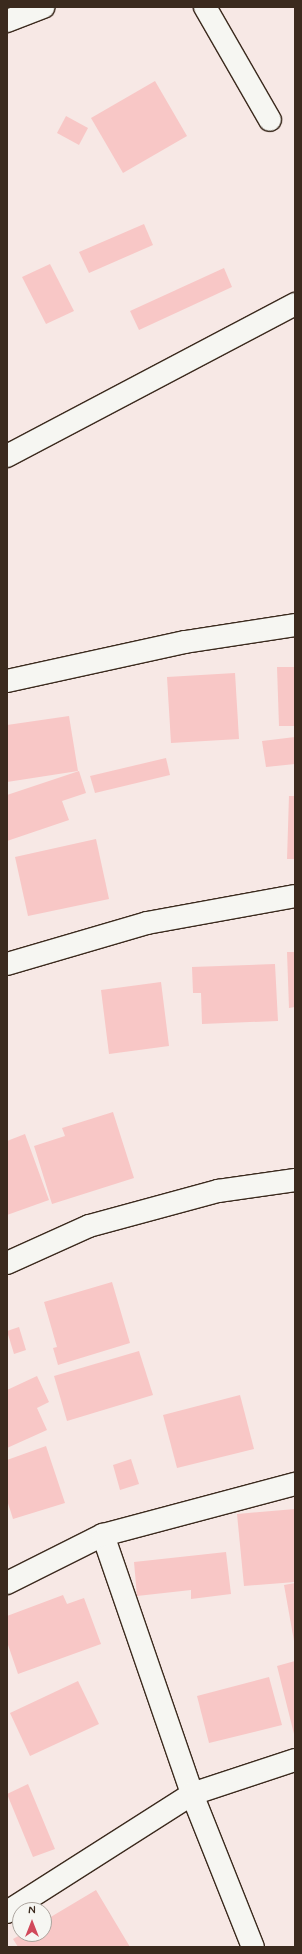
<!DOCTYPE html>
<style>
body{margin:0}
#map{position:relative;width:302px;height:1954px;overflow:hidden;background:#f7e8e5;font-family:Mynerve,sans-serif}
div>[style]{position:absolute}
.building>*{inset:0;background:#f8c7c6}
.roads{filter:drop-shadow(1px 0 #3b2a1e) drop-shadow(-1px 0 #3b2a1e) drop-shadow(0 1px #3b2a1e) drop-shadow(0 -1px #3b2a1e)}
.minor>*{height:22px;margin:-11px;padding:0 11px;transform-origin:11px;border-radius:11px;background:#f6f6f2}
span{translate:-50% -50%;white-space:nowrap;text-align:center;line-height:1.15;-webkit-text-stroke:3px #f6f6f2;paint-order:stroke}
.frame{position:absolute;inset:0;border:8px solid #3b2a1e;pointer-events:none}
.north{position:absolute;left:12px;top:1902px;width:40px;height:40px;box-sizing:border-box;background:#f6f6f2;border:1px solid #aba49d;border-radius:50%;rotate:0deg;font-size:11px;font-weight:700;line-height:16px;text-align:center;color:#3b2a1e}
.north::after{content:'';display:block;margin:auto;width:14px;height:18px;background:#d1495b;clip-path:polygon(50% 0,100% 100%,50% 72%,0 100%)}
</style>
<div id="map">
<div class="building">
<div style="clip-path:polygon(155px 81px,187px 136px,123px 173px,91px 118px)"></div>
<div style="clip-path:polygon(66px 116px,88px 128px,79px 145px,57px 133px)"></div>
<div style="clip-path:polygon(144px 224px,153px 245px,89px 273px,79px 252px)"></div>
<div style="clip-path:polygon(50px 264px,74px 311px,46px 324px,22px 277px)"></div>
<div style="clip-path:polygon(224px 268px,232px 287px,139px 330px,130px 311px)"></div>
<div style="clip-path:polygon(277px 667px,295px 667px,295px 726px,279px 726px)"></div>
<div style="clip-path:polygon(235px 673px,239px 739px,171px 743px,167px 677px)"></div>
<div style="clip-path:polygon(69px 716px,78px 771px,7px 782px,7px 725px)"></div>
<div style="clip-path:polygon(295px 737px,295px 764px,266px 767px,262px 741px)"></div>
<div style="clip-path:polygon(166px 758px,170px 775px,95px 793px,90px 776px)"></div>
<div style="clip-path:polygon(79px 771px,86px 793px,62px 801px,69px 820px,7px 841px,7px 795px)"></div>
<div style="clip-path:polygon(289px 796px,295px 796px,295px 859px,287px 859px)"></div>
<div style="clip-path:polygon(96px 839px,109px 899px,28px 916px,15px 857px)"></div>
<div style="clip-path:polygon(287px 952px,295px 952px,295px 1007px,289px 1008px)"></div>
<div style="clip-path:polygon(275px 964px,278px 1021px,202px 1024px,201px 993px,193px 993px,192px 967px)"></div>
<div style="clip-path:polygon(161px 982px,169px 1046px,109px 1054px,101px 990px)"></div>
<div style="clip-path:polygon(113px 1112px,134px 1178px,52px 1204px,34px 1146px,65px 1136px,62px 1128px)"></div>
<div style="clip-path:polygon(25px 1134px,49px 1200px,7px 1215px,7px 1141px)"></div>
<div style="clip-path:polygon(112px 1282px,130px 1343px,58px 1365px,53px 1348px,57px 1347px,44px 1302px)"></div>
<div style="clip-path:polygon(19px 1327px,26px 1350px,14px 1354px,7px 1331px)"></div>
<div style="clip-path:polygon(139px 1351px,153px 1395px,67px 1421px,54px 1376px)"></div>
<div style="clip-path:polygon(37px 1376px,49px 1402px,37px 1408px,47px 1430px,7px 1448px,7px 1390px)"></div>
<div style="clip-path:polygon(240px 1395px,254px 1449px,177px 1468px,163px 1415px)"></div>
<div style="clip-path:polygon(46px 1446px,65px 1503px,13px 1519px,7px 1500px,7px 1460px)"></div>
<div style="clip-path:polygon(131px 1459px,139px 1484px,120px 1490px,113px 1465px)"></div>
<div style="clip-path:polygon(295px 1509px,295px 1582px,244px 1586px,237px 1514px)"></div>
<div style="clip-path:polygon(226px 1552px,231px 1594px,191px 1599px,191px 1590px,137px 1596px,134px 1562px)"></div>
<div style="clip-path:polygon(295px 1583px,295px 1641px,294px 1641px,284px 1585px)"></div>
<div style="clip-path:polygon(63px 1595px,67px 1604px,84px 1598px,101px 1644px,18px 1674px,7px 1642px,7px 1616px)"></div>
<div style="clip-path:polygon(295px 1661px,295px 1734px,294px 1734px,277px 1666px)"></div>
<div style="clip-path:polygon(269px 1677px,282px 1725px,209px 1743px,197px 1696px)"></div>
<div style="clip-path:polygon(78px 1681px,99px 1724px,30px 1756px,10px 1713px)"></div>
<div style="clip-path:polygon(28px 1784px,55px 1849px,33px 1857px,7px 1794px)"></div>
<div style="clip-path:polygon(96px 1890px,130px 1947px,18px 1947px,13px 1939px,22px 1934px,44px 1934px,44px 1921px)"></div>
</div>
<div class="roads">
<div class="minor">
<div style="left:205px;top:7px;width:130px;rotate:60.1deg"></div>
<div style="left:7px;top:21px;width:39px;rotate:-21deg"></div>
<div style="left:7px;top:456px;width:326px;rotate:-27.8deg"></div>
<div style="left:7px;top:681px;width:182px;rotate:-12.4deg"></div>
<div style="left:185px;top:642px;width:111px;rotate:-8.8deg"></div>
<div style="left:7px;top:964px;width:146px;rotate:-16.3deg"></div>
<div style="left:147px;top:923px;width:150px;rotate:-10.3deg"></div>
<div style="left:7px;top:1263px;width:90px;rotate:-24.3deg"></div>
<div style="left:89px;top:1226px;width:134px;rotate:-15.2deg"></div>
<div style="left:218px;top:1191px;width:78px;rotate:-8.1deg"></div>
<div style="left:103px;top:1535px;width:274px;rotate:71deg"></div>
<div style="left:192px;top:1794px;width:165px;rotate:68.3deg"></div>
<div style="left:7px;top:1583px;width:107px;rotate:-26.6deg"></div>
<div style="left:103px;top:1535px;width:199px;rotate:-14.9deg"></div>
<div style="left:7px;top:1912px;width:219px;rotate:-32.5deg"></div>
<div style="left:192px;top:1794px;width:108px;rotate:-18.3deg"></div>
</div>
</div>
<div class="frame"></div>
<div class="north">N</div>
</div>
